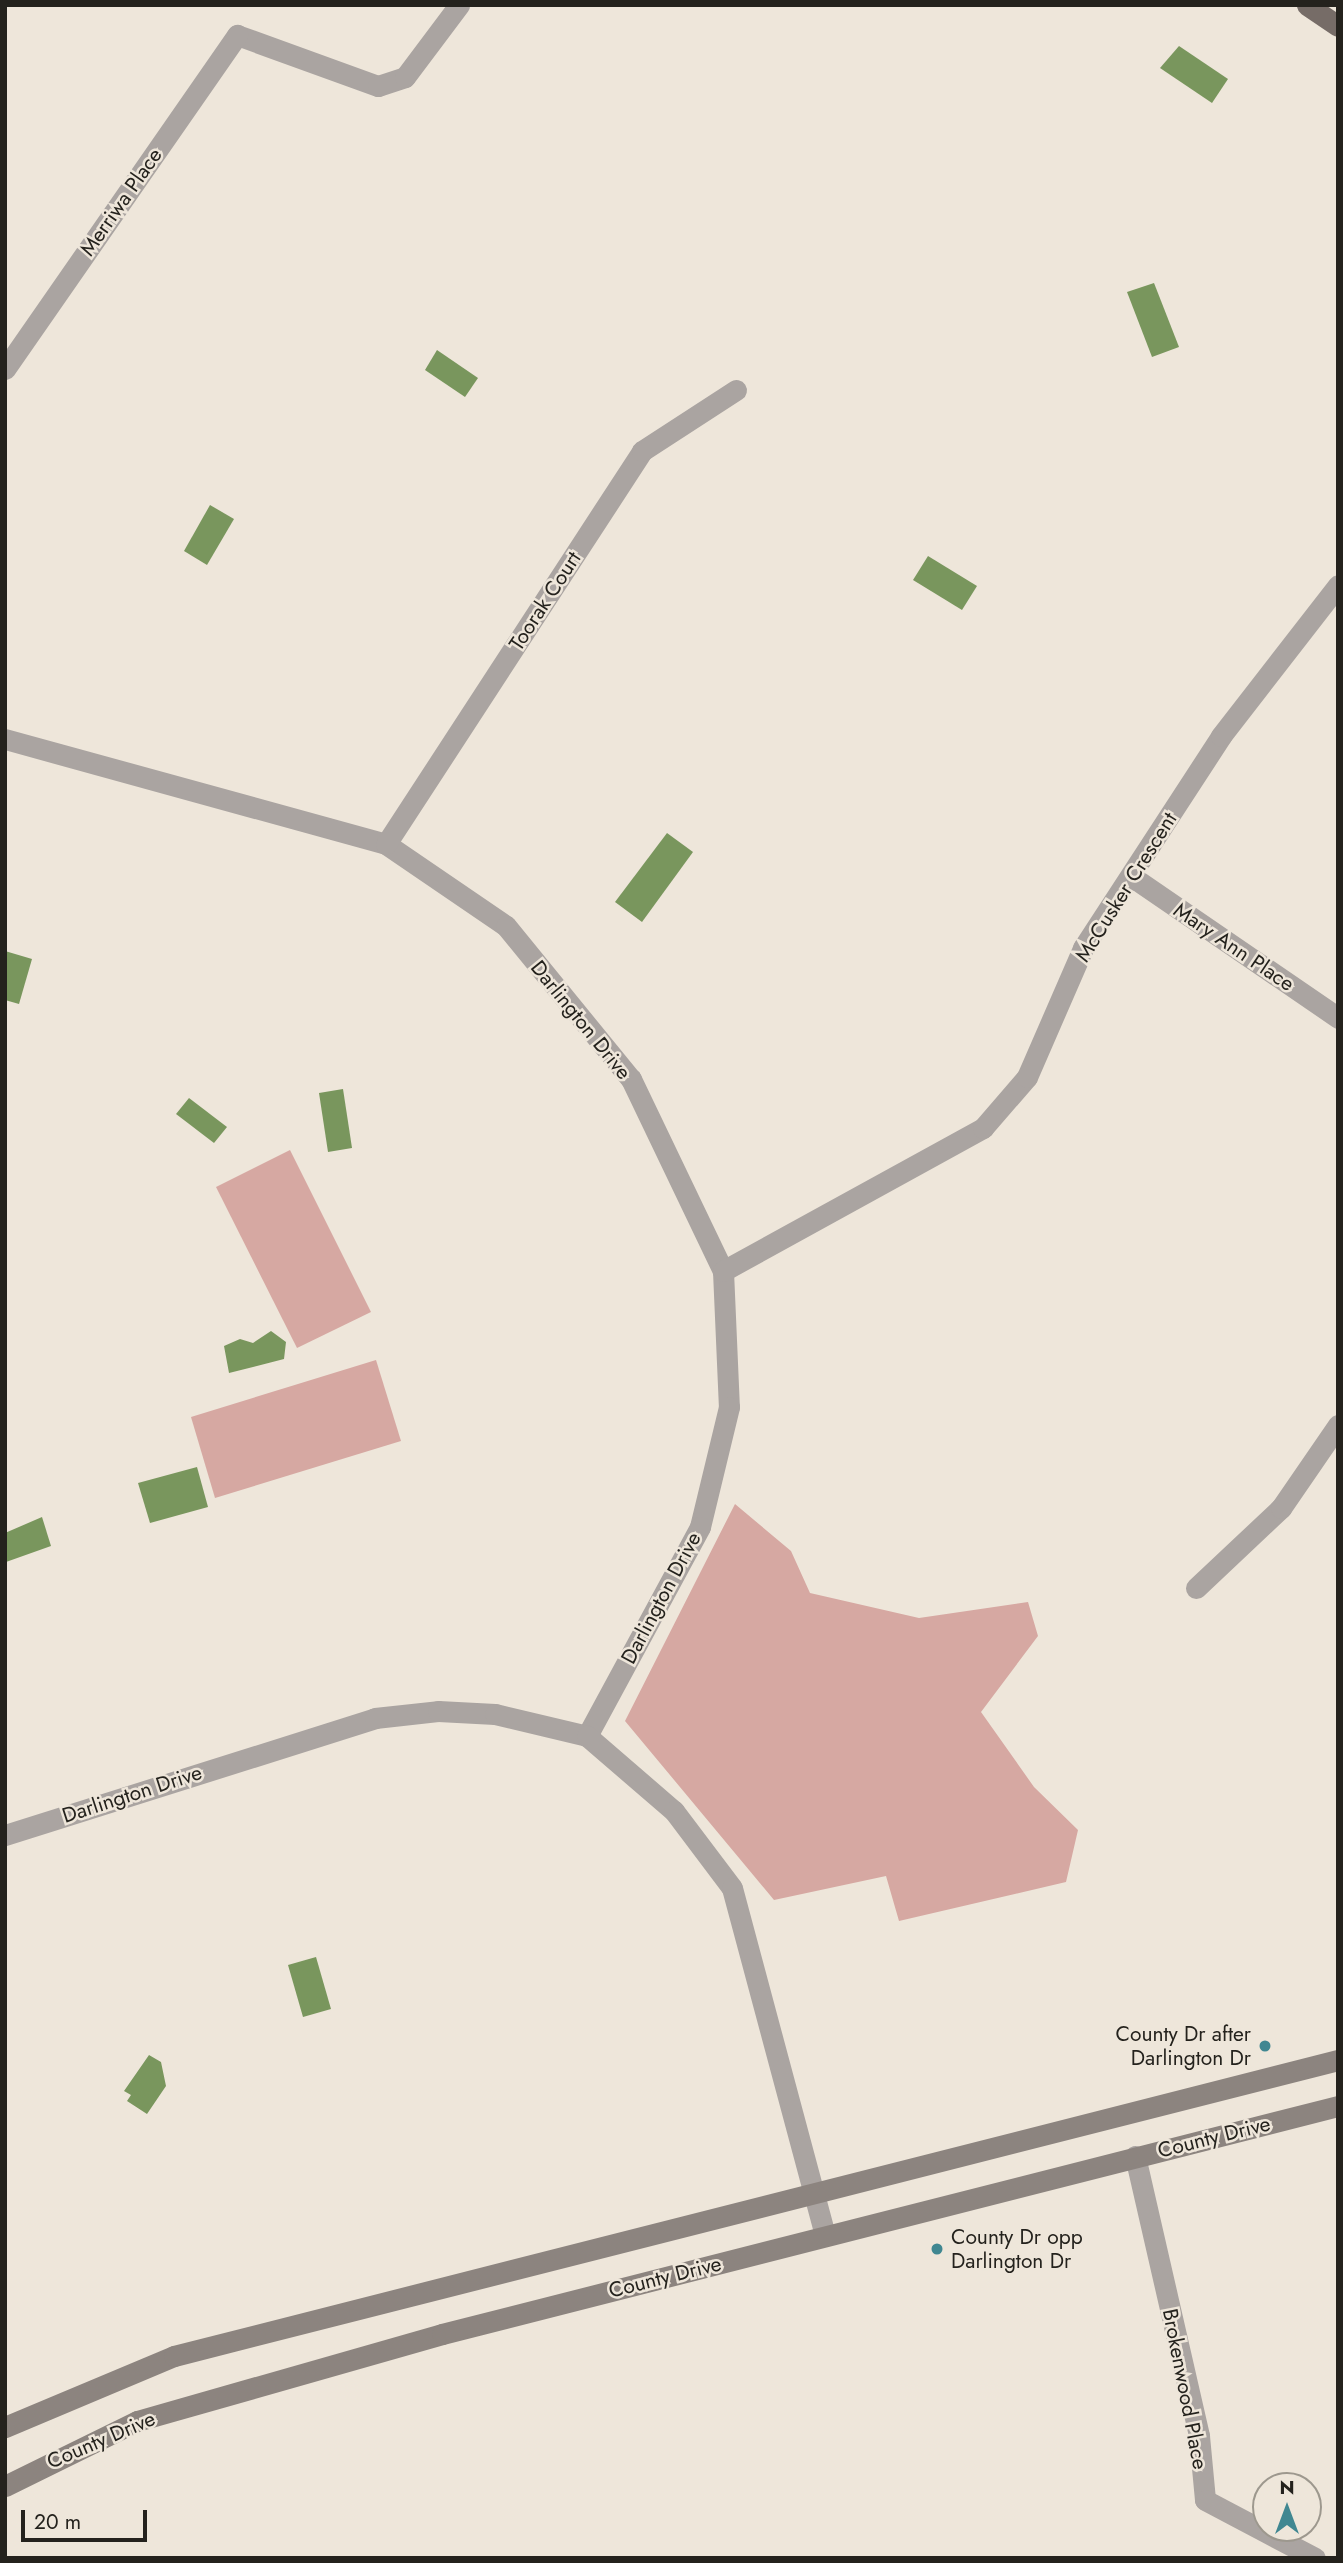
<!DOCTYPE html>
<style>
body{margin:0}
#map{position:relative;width:1343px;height:2563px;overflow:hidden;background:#eee6da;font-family:Jost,sans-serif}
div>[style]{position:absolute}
.green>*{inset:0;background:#d6a8a2}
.water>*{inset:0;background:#79965d}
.lane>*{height:21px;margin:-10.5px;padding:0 10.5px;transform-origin:10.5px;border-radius:10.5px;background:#aaa4a1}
.street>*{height:21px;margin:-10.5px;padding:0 10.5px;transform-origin:10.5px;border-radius:10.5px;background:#aaa4a1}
.secondary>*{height:21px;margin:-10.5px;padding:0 10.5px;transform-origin:10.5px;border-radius:10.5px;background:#8c847f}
.primary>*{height:21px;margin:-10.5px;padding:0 10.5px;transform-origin:10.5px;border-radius:10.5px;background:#766c67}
.dots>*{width:19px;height:19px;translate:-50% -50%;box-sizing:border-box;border:4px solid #eee6da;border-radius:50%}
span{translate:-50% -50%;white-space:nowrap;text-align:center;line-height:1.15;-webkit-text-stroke:5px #eee6da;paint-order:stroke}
.street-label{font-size:21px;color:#24221d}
.poi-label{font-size:21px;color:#24221d}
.right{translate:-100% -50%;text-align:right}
.left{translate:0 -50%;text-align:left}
.frame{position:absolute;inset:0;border:7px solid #24221d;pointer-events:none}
.north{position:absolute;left:1252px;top:2472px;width:70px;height:70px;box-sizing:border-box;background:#eee6da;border:2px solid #9d988e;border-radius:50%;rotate:0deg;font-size:19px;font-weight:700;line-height:28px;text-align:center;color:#24221d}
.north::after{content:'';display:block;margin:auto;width:24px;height:32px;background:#408791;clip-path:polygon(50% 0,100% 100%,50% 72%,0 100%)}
.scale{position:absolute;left:21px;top:2510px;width:126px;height:32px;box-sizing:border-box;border:4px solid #24221d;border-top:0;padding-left:9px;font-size:21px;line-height:24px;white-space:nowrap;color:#24221d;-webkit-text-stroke:5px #eee6da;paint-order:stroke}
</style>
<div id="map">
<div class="green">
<div style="clip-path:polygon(290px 1150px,371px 1312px,297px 1348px,216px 1187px)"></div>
<div style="clip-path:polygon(376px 1360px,401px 1441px,215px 1498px,191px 1417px)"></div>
<div style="clip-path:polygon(735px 1504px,791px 1551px,810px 1593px,919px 1618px,1028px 1602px,1038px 1636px,981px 1712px,1034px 1787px,1078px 1830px,1066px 1882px,899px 1921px,886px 1876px,774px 1900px,625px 1721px)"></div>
</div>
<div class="water">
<div style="clip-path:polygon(1179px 46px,1228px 79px,1212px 103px,1160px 68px)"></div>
<div style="clip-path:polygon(1154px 283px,1179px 347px,1152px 357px,1127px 292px)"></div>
<div style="clip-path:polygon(437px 350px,478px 378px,465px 397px,425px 370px)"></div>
<div style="clip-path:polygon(210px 505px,234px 519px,207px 565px,184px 551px)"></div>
<div style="clip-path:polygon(928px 556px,977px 586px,962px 610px,913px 580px)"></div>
<div style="clip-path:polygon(667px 833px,693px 852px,642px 922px,615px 902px)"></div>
<div style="clip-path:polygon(5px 951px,32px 959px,19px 1004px,5px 1000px)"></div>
<div style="clip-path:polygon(343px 1089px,352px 1148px,328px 1152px,319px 1093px)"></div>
<div style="clip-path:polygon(189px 1098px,227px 1127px,214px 1143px,176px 1114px)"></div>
<div style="clip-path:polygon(271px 1331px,286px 1342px,284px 1359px,229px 1373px,224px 1346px,240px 1339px,253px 1343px)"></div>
<div style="clip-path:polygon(197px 1467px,208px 1507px,150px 1523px,138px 1483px)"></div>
<div style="clip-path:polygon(42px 1517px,51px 1546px,6px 1562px,5px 1533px)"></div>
<div style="clip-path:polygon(316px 1957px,331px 2009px,303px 2017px,288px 1965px)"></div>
<div style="clip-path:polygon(149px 2055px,161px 2062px,166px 2086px,147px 2114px,127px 2101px,131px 2095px,124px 2091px)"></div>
</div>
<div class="lane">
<div style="left:237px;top:35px;width:150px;rotate:19.9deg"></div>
<div style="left:378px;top:86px;width:28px;rotate:-18deg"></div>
<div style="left:405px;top:77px;width:90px;rotate:-53.1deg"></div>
</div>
<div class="street">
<div style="left:5px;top:369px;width:407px;rotate:-55.2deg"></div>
<div style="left:5px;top:739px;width:395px;rotate:15.4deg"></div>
<div style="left:386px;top:844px;width:145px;rotate:34.3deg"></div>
<div style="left:506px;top:926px;width:198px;rotate:50.8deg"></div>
<div style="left:631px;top:1079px;width:213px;rotate:64.4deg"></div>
<div style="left:723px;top:1271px;width:136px;rotate:87.5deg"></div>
<div style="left:729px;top:1407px;width:123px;rotate:103.6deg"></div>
<div style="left:700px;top:1527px;width:238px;rotate:118.4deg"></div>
<div style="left:386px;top:844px;width:469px;rotate:-56.9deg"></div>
<div style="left:642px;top:451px;width:112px;rotate:-33deg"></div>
<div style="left:1131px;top:876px;width:251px;rotate:34.4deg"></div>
<div style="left:723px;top:1271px;width:297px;rotate:-28.8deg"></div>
<div style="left:983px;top:1128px;width:67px;rotate:-49.2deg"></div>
<div style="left:1027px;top:1077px;width:141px;rotate:-66.5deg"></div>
<div style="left:1083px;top:948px;width:253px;rotate:-56.9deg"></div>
<div style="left:1221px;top:736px;width:191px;rotate:-52.2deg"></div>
<div style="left:1196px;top:1588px;width:117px;rotate:-43.3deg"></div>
<div style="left:1281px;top:1508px;width:101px;rotate:-55.5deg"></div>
<div style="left:5px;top:1835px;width:388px;rotate:-17.5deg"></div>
<div style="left:375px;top:1718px;width:63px;rotate:-6.3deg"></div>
<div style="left:438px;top:1711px;width:57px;rotate:3deg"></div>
<div style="left:495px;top:1714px;width:95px;rotate:13.4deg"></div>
<div style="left:587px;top:1736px;width:115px;rotate:40.8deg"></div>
<div style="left:674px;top:1811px;width:96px;rotate:53deg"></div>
<div style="left:732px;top:1888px;width:360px;rotate:75deg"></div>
<div style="left:1135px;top:2156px;width:287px;rotate:77.1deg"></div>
<div style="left:1199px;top:2436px;width:64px;rotate:84.6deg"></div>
<div style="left:1205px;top:2500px;width:124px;rotate:27.8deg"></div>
</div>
<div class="secondary">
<div style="left:5px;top:2427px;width:183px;rotate:-22.8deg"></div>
<div style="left:174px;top:2356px;width:1201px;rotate:-14.27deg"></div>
<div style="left:5px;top:2486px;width:147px;rotate:-26.2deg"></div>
<div style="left:137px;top:2421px;width:317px;rotate:-15.9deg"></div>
<div style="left:442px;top:2334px;width:925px;rotate:-14.28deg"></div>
</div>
<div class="primary">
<div style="left:1307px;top:5px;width:37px;rotate:34deg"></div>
</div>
<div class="dots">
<div style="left:1265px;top:2046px;background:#408791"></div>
<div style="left:937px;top:2249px;background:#408791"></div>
</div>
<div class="street-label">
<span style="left:121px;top:202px;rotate:-55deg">Merriwa Place</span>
<span style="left:545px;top:601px;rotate:-57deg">Toorak Court</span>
<span style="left:1126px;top:887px;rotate:-58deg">McCusker Crescent</span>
<span style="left:1234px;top:947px;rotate:34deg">Mary Ann Place</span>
<span style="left:581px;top:1020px;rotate:51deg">Darlington Drive</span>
<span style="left:661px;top:1598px;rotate:-62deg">Darlington Drive</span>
<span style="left:132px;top:1794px;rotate:-18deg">Darlington Drive</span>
<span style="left:1214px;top:2137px;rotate:-14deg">County Drive</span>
<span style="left:665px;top:2277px;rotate:-14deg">County Drive</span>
<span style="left:1185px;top:2389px;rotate:79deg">Brokenwood Place</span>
<span style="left:101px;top:2440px;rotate:-23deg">County Drive</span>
</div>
<div class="poi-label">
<span class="right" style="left:1251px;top:2046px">County Dr after<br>Darlington Dr</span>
<span class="left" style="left:951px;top:2249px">County Dr opp<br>Darlington Dr</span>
</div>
<div class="frame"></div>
<div class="north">N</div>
<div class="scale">20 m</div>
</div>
